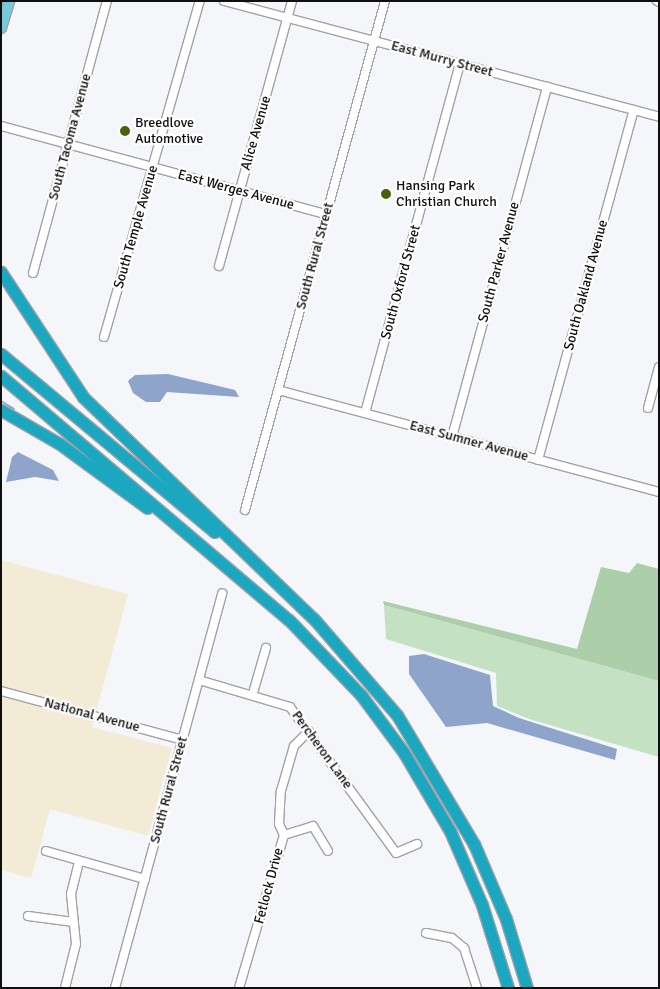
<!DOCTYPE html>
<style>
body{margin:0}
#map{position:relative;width:660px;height:989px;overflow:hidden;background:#f4f6fa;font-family:Signika,sans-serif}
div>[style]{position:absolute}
.commercial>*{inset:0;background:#f4ebd6}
.green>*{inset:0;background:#c5e1c3}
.forest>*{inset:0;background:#accea9}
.water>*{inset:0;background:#8ea4cb}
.stream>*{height:2px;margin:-1px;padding:0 1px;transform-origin:1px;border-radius:1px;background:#8ea4cb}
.roads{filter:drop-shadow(1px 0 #a1a2a6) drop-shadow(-1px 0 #a1a2a6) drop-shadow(0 1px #a1a2a6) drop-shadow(0 -1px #a1a2a6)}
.minor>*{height:8px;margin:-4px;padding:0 4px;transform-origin:4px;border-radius:4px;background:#fff}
.major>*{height:10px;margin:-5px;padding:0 5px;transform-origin:5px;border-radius:5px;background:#77cad9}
.highway>*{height:11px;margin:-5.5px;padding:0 5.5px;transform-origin:5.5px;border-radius:5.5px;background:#1ca7c0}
.dots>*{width:14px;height:14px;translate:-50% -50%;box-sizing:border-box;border:2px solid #fff;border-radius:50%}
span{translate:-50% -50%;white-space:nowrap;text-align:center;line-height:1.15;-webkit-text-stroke:4.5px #fff;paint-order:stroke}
.street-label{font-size:14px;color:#0f0f10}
.poi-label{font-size:14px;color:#0f0f10}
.left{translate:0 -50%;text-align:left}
.frame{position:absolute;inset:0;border:2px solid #0f0f10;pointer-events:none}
</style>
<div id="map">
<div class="commercial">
<div style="clip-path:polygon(1px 560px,128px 594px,92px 727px,172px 748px,148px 836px,50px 809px,31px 878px,1px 870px)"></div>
</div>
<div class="green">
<div style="clip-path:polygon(384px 605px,659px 681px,659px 757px,529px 719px,497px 706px,496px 673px,386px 639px)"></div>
</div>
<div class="forest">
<div style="clip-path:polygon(637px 563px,659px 569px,659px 681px,384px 605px,383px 601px,577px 649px,601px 567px,629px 573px)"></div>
</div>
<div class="water">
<div style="clip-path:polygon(168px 374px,235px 390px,239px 397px,167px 392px,160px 402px,146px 402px,133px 393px,128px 381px,135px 375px)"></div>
<div style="clip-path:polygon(18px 452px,53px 470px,59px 481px,35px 477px,6px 482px,12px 457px)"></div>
<div style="clip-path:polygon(424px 654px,490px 675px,493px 706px,519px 718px,617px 749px,615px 760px,487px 723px,446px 727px,409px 674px,409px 656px)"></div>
</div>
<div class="stream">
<div style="left:1px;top:401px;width:15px;rotate:32deg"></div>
</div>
<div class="roads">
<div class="minor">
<div style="left:224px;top:1px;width:450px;rotate:14.9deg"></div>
<div style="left:657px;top:1px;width:2px;rotate:27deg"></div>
<div style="left:1px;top:126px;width:337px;rotate:15.2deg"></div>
<div style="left:219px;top:266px;width:275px;rotate:-74.6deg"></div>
<div style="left:33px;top:273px;width:282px;rotate:-74.8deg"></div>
<div style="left:104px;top:337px;width:349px;rotate:-74.1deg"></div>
<div style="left:278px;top:390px;width:394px;rotate:15deg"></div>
<div style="left:648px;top:408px;width:42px;rotate:-75deg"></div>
<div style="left:365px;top:413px;width:362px;rotate:-74.8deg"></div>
<div style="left:452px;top:437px;width:363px;rotate:-74.8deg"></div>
<div style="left:538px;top:460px;width:363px;rotate:-74.7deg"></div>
<div style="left:245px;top:510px;width:528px;rotate:-74.62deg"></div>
<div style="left:199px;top:680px;width:95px;rotate:16.5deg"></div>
<div style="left:290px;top:707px;width:180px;rotate:54deg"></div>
<div style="left:396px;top:853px;width:23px;rotate:-23deg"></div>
<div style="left:1px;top:691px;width:188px;rotate:15.1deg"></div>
<div style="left:253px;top:693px;width:47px;rotate:-73.9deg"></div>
<div style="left:284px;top:835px;width:30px;rotate:-17deg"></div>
<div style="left:313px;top:826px;width:29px;rotate:59deg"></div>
<div style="left:46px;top:851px;width:103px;rotate:15.8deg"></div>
<div style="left:28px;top:916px;width:46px;rotate:7.4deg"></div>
<div style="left:426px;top:933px;width:26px;rotate:11deg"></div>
<div style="left:452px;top:938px;width:16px;rotate:40deg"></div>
<div style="left:464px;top:948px;width:42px;rotate:72deg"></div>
<div style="left:65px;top:988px;width:45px;rotate:-76deg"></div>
<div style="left:76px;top:944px;width:50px;rotate:-95.7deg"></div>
<div style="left:71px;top:894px;width:34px;rotate:-76deg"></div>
<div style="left:115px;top:988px;width:409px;rotate:-74.8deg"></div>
<div style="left:239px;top:988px;width:159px;rotate:-73.6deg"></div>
<div style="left:284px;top:835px;width:12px;rotate:-114deg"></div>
<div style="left:279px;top:824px;width:33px;rotate:-87deg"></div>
<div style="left:281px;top:791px;width:47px;rotate:-73.9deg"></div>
<div style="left:294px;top:746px;width:21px;rotate:-45deg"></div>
</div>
<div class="major">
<div style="left:1px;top:28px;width:28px;rotate:-73deg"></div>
</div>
<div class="highway">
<div style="left:1px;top:272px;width:149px;rotate:56.7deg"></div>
<div style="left:83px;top:397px;width:320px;rotate:43.9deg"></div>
<div style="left:314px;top:619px;width:127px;rotate:49.2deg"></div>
<div style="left:397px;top:715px;width:150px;rotate:59.2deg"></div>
<div style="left:474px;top:844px;width:82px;rotate:66.9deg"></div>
<div style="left:506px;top:919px;width:72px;rotate:73.1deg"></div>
<div style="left:1px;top:354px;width:278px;rotate:39.8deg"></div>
<div style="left:1px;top:376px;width:377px;rotate:40.3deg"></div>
<div style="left:289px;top:620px;width:104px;rotate:46.2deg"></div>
<div style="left:361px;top:695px;width:72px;rotate:53.4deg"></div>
<div style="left:404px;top:753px;width:91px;rotate:59.5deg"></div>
<div style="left:450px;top:831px;width:81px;rotate:66.6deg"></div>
<div style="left:482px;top:905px;width:87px;rotate:72.6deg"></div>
<div style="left:1px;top:410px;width:68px;rotate:30deg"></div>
<div style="left:60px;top:444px;width:108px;rotate:36.3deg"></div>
</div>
</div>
<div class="dots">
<div style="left:125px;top:131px;background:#4a600c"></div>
<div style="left:386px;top:194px;background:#4a600c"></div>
</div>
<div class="street-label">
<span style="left:442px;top:59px;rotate:15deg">East Murry Street</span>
<span style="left:256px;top:133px;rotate:-74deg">Alice Avenue</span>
<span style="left:70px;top:137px;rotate:-75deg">South Tacoma Avenue</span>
<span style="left:236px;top:190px;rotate:15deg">East Werges Avenue</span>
<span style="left:136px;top:227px;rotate:-74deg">South Temple Avenue</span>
<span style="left:315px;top:256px;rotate:-75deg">South Rural Street</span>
<span style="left:499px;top:262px;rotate:-75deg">South Parker Avenue</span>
<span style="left:401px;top:282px;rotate:-75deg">South Oxford Street</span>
<span style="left:586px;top:285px;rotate:-75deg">South Oakland Avenue</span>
<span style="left:469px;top:441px;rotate:15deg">East Sumner Avenue</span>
<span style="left:92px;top:715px;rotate:15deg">National Avenue</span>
<span style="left:322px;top:750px;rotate:54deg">Percheron Lane</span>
<span style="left:169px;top:790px;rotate:-75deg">South Rural Street</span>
<span style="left:269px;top:886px;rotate:-75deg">Fetlock Drive</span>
</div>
<div class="poi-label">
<span class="left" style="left:135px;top:131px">Breedlove<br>Automotive</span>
<span class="left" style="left:396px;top:194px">Hansing Park<br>Christian Church</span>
</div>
<div class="frame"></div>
</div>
